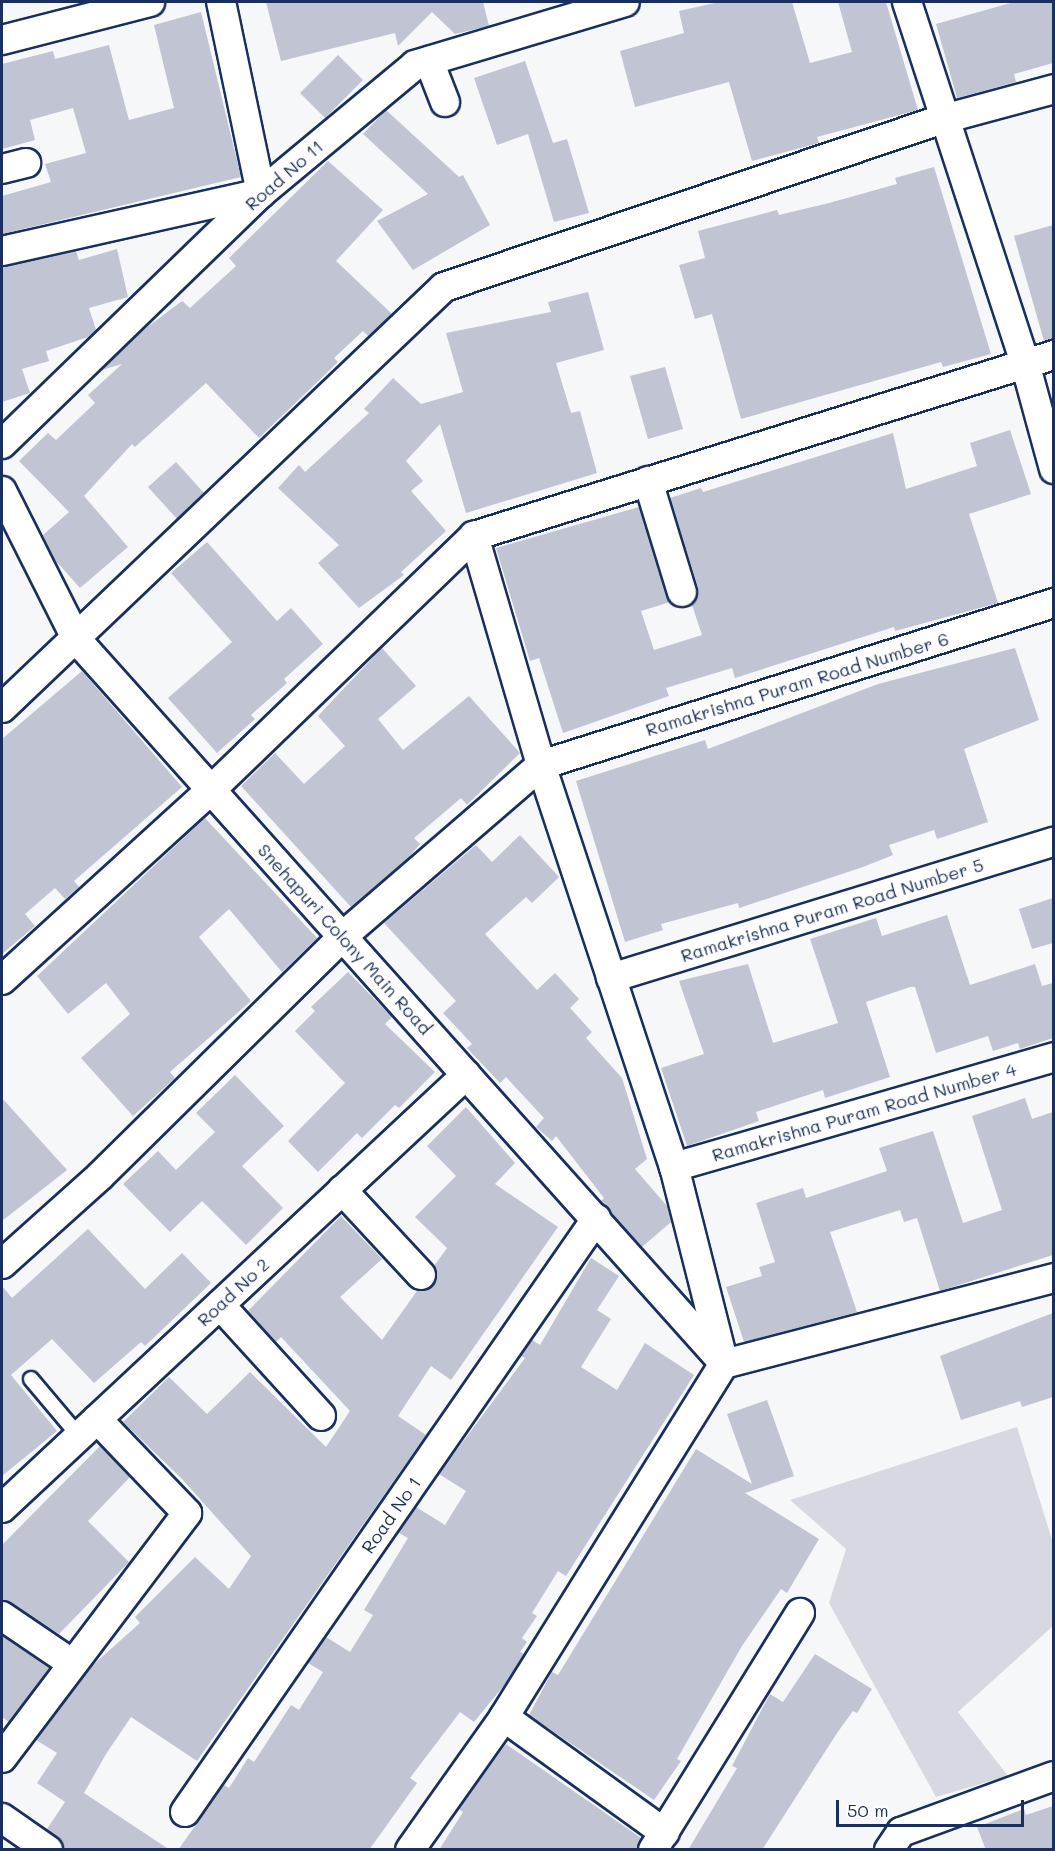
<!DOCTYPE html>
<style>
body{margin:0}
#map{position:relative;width:1055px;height:1851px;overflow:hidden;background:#f6f7f9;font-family:Mali,sans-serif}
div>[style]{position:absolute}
.green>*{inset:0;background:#d6d9e2}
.building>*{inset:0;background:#c0c4d3}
.roads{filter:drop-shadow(2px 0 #1b2f5e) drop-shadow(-2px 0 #1b2f5e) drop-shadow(0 2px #1b2f5e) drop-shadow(0 -2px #1b2f5e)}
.lane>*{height:14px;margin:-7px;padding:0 7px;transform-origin:7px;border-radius:7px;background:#fff}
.street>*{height:28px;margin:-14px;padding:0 14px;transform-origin:14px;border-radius:14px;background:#fff}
span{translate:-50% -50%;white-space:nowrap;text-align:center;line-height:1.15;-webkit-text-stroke:6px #fff;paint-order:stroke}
.street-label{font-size:18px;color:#1b2f5e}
.frame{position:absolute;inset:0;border:3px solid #1b2f5e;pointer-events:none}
.scale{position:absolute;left:836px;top:1800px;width:188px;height:27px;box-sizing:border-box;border:3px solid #1b2f5e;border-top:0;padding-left:8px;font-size:18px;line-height:21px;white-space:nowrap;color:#1b2f5e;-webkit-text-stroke:4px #fff;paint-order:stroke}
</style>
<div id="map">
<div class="green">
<div style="clip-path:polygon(1017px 1427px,1053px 1543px,1053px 1626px,958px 1712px,1008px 1776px,936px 1797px,829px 1603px,846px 1549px,790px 1500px)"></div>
</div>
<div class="building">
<div style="clip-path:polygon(266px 2px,483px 2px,489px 26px,455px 34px,432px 12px,398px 46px,395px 33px,281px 61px)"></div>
<div style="clip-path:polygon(719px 2px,792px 2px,810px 63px,852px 52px,838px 2px,886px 2px,918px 110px,817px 137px,819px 143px,752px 161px,729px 82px,635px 107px,620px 51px,684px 33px,679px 11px)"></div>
<div style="clip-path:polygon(1014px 2px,1053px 2px,1053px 63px,1014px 74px,1016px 82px,957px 98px,936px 24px)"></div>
<div style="clip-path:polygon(201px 12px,241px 177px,2px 234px,2px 196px,51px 182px,45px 164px,86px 153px,73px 108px,30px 120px,35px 140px,2px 149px,2px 64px,53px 51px,55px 59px,109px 45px,129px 120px,174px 108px,154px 25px)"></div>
<div style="clip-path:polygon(338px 55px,363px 80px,325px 118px,300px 93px)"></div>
<div style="clip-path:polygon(525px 61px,553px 143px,567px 139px,589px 213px,554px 222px,528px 134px,497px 145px,474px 78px)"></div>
<div style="clip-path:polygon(386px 110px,459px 177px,463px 175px,490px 225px,413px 270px,377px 221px,428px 194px,363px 134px)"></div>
<div style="clip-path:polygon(328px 161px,383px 210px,336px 261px,392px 314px,368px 336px,363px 331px,334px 358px,338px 362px,259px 438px,206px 383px,135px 447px,132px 444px,84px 496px,128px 547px,80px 588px,55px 560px,43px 535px,69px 512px,19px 461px,48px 433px,56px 440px,95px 403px,88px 395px,122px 364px,102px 370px,142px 331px,182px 301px,190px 308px,236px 266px,229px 258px)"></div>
<div style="clip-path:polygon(934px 167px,991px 354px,943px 367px,941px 362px,741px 419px,712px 314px,695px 319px,679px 265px,705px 258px,698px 231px,777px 210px,779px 215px,829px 203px,897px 184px,895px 178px)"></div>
<div style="clip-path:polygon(1053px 225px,1053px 339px,1044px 341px,1014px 236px)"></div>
<div style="clip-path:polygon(117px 249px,128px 297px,89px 308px,96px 330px,88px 337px,46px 351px,49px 361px,22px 369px,30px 393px,2px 402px,2px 267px,76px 251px,79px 260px)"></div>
<div style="clip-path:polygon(588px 292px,604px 350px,556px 363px,571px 413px,580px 411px,597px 473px,466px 513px,440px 424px,406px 461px,423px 481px,411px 491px,446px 531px,401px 572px,404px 575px,359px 608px,318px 563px,339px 545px,278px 488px,299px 465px,305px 472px,369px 413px,364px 409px,393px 378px,421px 404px,463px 392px,446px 333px,551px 312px,548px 302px)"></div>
<div style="clip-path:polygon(665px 367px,683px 429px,648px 439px,630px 376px)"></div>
<div style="clip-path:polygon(1010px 430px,1031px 494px,969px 514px,998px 603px,895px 631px,894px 627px,735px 678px,732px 668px,666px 688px,669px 696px,563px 733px,539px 658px,530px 661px,496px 548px,639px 507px,670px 602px,641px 611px,654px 650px,702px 635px,692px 605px,698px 587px,670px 498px,701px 488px,703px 492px,893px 433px,906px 489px,977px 466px,970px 443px)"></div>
<div style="clip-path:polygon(176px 462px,204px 493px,177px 519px,148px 487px)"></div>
<div style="clip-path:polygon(207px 542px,277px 621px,291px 608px,323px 644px,284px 679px,287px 683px,251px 715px,255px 719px,217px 753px,168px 698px,232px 642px,171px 573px)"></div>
<div style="clip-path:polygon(382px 648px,416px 686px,378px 719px,403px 750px,469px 696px,520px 753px,467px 805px,461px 798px,414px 838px,420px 844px,407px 859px,351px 907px,241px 786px,275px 753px,304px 784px,345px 746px,318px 716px)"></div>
<div style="clip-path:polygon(1015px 648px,1039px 720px,964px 749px,988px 822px,937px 839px,934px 830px,889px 845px,893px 855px,863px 867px,739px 908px,738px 903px,661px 924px,663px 930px,625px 942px,576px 781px,705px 740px,708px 749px,878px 684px)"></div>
<div style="clip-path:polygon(82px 671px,182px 787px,74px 881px,79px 887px,65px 899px,55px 888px,25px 914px,35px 926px,2px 954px,2px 739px)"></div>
<div style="clip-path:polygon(205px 818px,317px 938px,282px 972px,229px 909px,199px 937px,251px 1001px,170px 1072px,175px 1078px,133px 1116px,81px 1058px,130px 1014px,106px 983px,68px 1014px,37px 976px)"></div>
<div style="clip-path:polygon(520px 835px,559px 877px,532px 903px,526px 897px,485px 934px,537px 990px,555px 973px,579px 999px,570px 1008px,592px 1032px,586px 1038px,622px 1078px,647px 1159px,635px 1169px,667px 1206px,671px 1222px,642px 1247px,601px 1201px,604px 1198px,556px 1136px,552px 1141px,536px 1127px,544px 1118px,506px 1077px,500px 1083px,467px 1048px,472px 1044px,443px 1013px,456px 1001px,384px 923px,476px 845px,492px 862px)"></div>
<div style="clip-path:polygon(1053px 898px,1053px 943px,1032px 949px,1019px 909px)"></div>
<div style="clip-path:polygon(947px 915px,970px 985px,1035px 964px,1042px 986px,1053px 983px,1053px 1038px,1020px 1049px,1018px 1043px,993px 1051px,988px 1036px,936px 1053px,915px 987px,910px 987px,866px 1002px,890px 1077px,825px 1098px,823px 1090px,756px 1112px,759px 1121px,687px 1146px,661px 1068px,704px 1054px,679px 981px,748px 964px,773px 1043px,838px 1023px,810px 939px,876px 918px,882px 936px)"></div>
<div style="clip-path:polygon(348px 972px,392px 1017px,385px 1024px,435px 1072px,399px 1108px,395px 1105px,362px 1138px,357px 1133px,318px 1172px,288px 1141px,345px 1083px,295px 1031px,315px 1011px,311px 1007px)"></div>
<div style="clip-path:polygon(235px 1075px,284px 1126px,242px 1166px,283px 1208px,246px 1245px,202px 1201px,170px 1232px,123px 1184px,158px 1151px,176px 1170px,215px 1132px,196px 1113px)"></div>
<div style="clip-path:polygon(2px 1098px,67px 1170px,2px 1221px)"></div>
<div style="clip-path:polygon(1025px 1098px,1032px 1119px,1053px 1112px,1053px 1255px,940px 1291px,917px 1218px,904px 1222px,900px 1210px,830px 1232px,857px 1312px,744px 1342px,726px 1287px,762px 1276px,759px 1267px,775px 1262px,756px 1203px,803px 1188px,806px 1198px,887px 1171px,879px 1148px,933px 1131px,963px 1223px,1002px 1210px,972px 1116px)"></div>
<div style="clip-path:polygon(466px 1107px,515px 1163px,495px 1184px,558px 1227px,451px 1380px,431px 1366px,398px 1416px,426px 1435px,197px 1761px,131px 1717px,106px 1754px,84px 1793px,170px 1850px,64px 1850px,47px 1829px,65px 1802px,37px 1783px,57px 1753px,36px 1740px,93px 1665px,140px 1623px,135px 1617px,195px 1557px,229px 1589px,251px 1556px,182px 1479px,123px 1422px,169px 1377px,207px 1414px,250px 1372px,326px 1447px,350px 1411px,281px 1337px,276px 1342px,248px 1311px,341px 1216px,382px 1259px,340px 1297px,382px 1340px,417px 1291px,425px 1291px,437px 1280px,434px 1266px,447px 1248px,415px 1217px,456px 1176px,427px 1146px)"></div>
<div style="clip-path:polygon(88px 1229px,145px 1289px,182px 1253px,211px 1283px,145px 1346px,141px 1342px,94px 1383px,52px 1339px,11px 1375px,57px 1431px,2px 1476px,2px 1286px,12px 1298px)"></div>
<div style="clip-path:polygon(591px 1258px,619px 1276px,597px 1310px,611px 1319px,581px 1367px,617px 1390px,645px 1343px,694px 1375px,566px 1576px,558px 1571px,532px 1613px,537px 1616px,522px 1638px,527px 1642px,520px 1652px,524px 1654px,506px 1683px,474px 1722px,460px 1712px,410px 1778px,417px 1783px,369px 1850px,178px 1850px,224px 1785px,229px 1788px,248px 1758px,254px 1762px,291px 1705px,299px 1710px,323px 1672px,308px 1663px,326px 1637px,350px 1652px,373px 1615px,364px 1610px,408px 1538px,399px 1533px,416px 1507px,445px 1525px,466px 1491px,439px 1474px,525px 1358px,521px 1356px,532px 1340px,540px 1345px)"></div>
<div style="clip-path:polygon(1053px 1313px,1053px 1397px,1022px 1407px,1020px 1401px,961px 1420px,940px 1356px)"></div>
<div style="clip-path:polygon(767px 1400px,794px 1476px,745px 1493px,819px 1539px,787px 1593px,781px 1589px,742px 1646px,677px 1759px,681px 1761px,654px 1800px,529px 1715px,552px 1672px,558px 1675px,696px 1449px,752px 1484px,727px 1414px)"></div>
<div style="clip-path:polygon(100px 1446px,130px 1477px,88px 1521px,129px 1562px,59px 1634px,2px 1600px,2px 1545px)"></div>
<div style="clip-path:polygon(2px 1636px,49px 1668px,9px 1722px,2px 1717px)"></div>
<div style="clip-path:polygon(815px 1654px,872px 1689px,857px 1713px,853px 1711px,837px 1733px,762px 1850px,688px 1850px,737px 1768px,732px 1766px,770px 1694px,783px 1702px)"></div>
<div style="clip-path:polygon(506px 1744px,641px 1838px,637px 1850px,439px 1850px,463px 1812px,459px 1809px)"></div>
<div style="clip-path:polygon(1053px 1806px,1053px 1850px,986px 1850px,977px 1827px,1024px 1809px,1026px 1815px)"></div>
</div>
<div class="roads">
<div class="lane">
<div style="left:31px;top:1379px;width:75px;rotate:49.9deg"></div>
</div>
<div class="street">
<div style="left:907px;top:2px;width:380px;rotate:71.9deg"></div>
<div style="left:1025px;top:363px;width:110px;rotate:74.7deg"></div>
<div style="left:2px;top:40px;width:153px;rotate:-14.4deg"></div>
<div style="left:429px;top:61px;width:44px;rotate:68.7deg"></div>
<div style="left:2px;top:169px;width:25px;rotate:-14deg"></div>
<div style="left:2px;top:251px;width:265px;rotate:-12.6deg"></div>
<div style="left:261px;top:193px;width:195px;rotate:-101.8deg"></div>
<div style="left:2px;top:444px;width:361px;rotate:-44.1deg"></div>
<div style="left:261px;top:193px;width:200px;rotate:-39.7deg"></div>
<div style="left:415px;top:65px;width:219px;rotate:-16.7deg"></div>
<div style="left:648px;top:481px;width:116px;rotate:73deg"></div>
<div style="left:2px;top:491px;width:167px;rotate:63.3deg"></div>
<div style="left:77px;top:640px;width:966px;rotate:48.19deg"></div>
<div style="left:2px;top:708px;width:610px;rotate:-43.61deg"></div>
<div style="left:444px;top:287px;width:527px;rotate:-18.61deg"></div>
<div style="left:943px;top:119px;width:115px;rotate:-15.1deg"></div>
<div style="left:611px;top:978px;width:463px;rotate:-17.1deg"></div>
<div style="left:2px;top:980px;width:284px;rotate:-42.3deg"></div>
<div style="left:212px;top:789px;width:364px;rotate:-44deg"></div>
<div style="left:474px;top:536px;width:608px;rotate:-17.33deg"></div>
<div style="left:674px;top:1167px;width:396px;rotate:-16.1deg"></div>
<div style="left:342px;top:1190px;width:116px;rotate:47.1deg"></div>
<div style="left:2px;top:1264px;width:132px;rotate:-41.9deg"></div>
<div style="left:100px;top:1176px;width:342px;rotate:-44.6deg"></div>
<div style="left:343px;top:936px;width:262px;rotate:-40.8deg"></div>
<div style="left:541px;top:765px;width:538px;rotate:-17.53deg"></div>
<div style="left:220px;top:1305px;width:150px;rotate:47.7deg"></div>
<div style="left:724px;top:1364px;width:341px;rotate:-14.6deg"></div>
<div style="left:2px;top:1508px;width:635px;rotate:-43.02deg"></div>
<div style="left:2px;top:1616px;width:82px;rotate:34.1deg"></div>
<div style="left:504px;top:1717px;width:198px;rotate:35.8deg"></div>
<div style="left:2px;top:1758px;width:307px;rotate:-52.9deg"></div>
<div style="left:187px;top:1513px;width:130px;rotate:-133.8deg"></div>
<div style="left:185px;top:1812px;width:722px;rotate:-55.27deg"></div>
<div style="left:2px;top:1818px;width:56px;rotate:34.8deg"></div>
<div style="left:410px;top:1850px;width:163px;rotate:-54.7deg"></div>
<div style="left:504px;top:1717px;width:416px;rotate:-58.1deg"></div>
<div style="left:724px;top:1364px;width:203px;rotate:-104.2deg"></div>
<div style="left:674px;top:1167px;width:423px;rotate:-108.3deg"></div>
<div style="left:541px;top:765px;width:239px;rotate:-106.3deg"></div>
<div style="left:653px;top:1850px;width:279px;rotate:-58.2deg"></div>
<div style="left:889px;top:1850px;width:22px;rotate:-56deg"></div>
<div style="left:901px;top:1832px;width:163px;rotate:-20.1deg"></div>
</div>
</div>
<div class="street-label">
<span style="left:284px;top:175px;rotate:-41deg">Road No 11</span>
<span style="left:797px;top:684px;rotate:-17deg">Ramakrishna Puram Road Number 6</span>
<span style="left:832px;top:910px;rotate:-17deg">Ramakrishna Puram Road Number 5</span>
<span style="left:345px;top:939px;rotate:48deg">Snehapuri Colony Main Road</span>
<span style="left:864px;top:1112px;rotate:-16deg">Ramakrishna Puram Road Number 4</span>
<span style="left:233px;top:1292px;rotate:-43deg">Road No 2</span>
<span style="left:391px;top:1515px;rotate:-55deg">Road No 1</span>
</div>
<div class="frame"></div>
<div class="scale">50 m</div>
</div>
